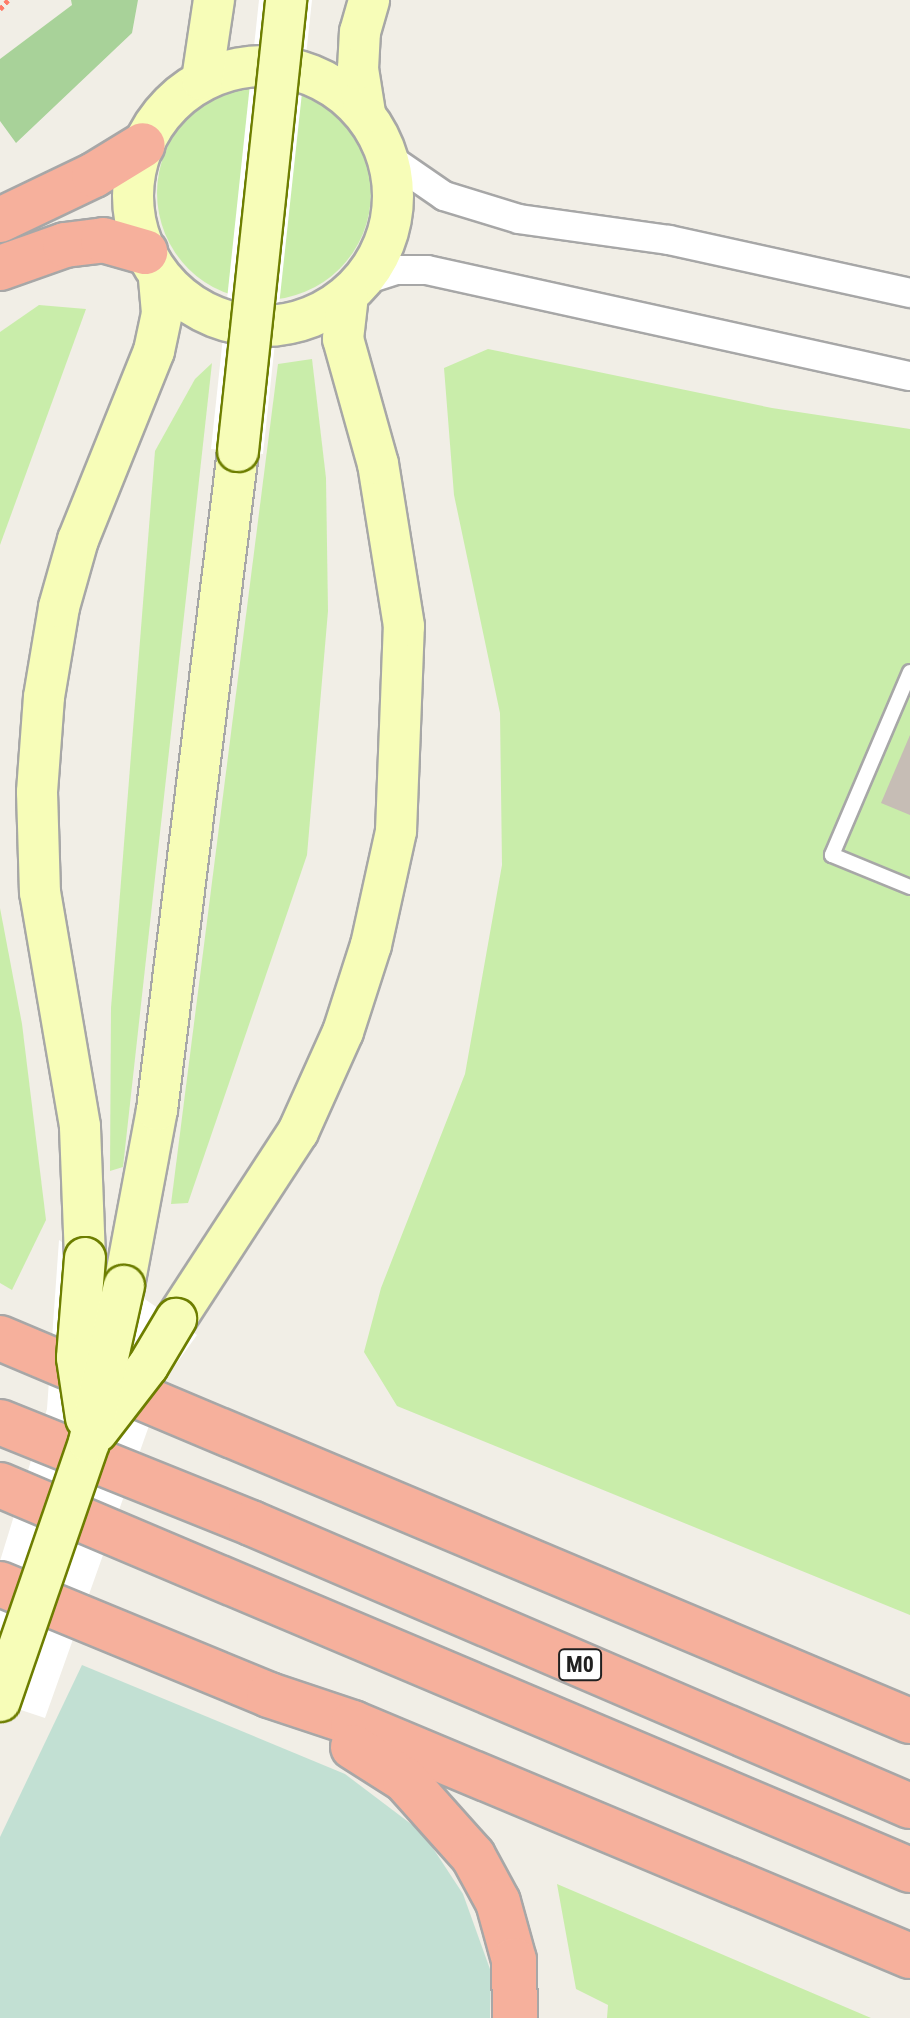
<!DOCTYPE html>
<style>
body{margin:0}
#map{position:relative;width:910px;height:2018px;overflow:hidden;background:#f1eee6;font-family:"Roboto Condensed",sans-serif}
div>[style]{position:absolute}
.grass>*{inset:0;background:#c9edaa}
.round{border-radius:50%}
.forest>*{inset:0;background:#a8d299}
.wetland>*{inset:0;background:#c2e0d3}
.pier>*{inset:0;background:#fff}
.building>*{inset:0;background:#c6bdb5}
.path>*{height:5px;margin-top:-2.5px;transform-origin:0;background:repeating-linear-gradient(90deg,#ff7c69 0 4px,transparent 0 8px)}
.roads{filter:drop-shadow(2px 0 #a7a7a7) drop-shadow(-2px 0 #a7a7a7) drop-shadow(0 2px #a7a7a7) drop-shadow(0 -2px #a7a7a7)}
.service>*{height:14px;margin:-7px;padding:0 7px;transform-origin:7px;border-radius:7px;background:#fff}
.minor>*{height:28px;margin:-14px;padding:0 14px;transform-origin:14px;border-radius:14px;background:#fff}
.secondary>*{height:40px;margin:-20px;padding:0 20px;transform-origin:20px;border-radius:20px;background:#f7fdb8}
.secondary>.ring{margin:-20px;padding:0;box-sizing:content-box;background:none;border:40px solid #f7fdb8;border-radius:50%}
.trunk>*{height:44px;margin:-22px;padding:0 22px;transform-origin:22px;border-radius:22px;background:#f6b09c}
.bridges{filter:drop-shadow(2px 0 #6d7e00) drop-shadow(-2px 0 #6d7e00) drop-shadow(0 2px #6d7e00) drop-shadow(0 -2px #6d7e00)}
.secondary-bridge>*{height:40px;margin:-20px;padding:0 20px;transform-origin:20px;border-radius:20px;background:#f7fdb8}
span{translate:-50% -50%;white-space:nowrap;text-align:center;line-height:1.15;-webkit-text-stroke:6px #fff;paint-order:stroke}
.shield-label span{padding:2px 6px;background:#fff;border:2px solid;border-radius:6px;-webkit-text-stroke-width:0}
.shield-label{font-size:22px;color:#202020;font-weight:700}
</style>
<div id="map">
<div class="grass">
<div class="round" style="left:157px;top:86px;width:214px;height:214px"></div>
<div style="clip-path:polygon(39px 305px,86px 309px,0 545px,0 332px)"></div>
<div style="clip-path:polygon(488px 349px,772px 408px,910px 429px,910px 1615px,397px 1406px,364px 1352px,381px 1288px,465px 1074px,502px 865px,500px 713px,454px 495px,444px 368px)"></div>
<div style="clip-path:polygon(312px 359px,326px 478px,328px 611px,307px 855px,188px 1203px,171px 1204px,278px 364px)"></div>
<div style="clip-path:polygon(212px 363px,123px 1167px,110px 1171px,111px 1008px,155px 451px,195px 379px)"></div>
<div style="clip-path:polygon(0 908px,22px 1024px,46px 1220px,12px 1290px,0 1283px)"></div>
<div style="clip-path:polygon(557px 1884px,871px 2018px,607px 2018px,608px 2005px,576px 1989px)"></div>
</div>
<div class="forest">
<div style="clip-path:polygon(71px 0,138px 0,132px 33px,16px 143px,0 121px,0 59px,72px 5px)"></div>
</div>
<div class="wetland">
<div style="clip-path:polygon(82px 1665px,345px 1774px,423px 1833px,463px 1894px,491px 1972px,490px 2018px,0 2018px,0 1837px)"></div>
</div>
<div class="pier">
<div style="clip-path:polygon(259px 0,312px 0,263px 454px,211px 449px)"></div>
<div style="clip-path:polygon(59px 1240px,197px 1335px,166px 1378px,45px 1718px,0 1703px,0 1561px,47px 1409px)"></div>
</div>
<div class="building">
<div style="clip-path:polygon(910px 735px,910px 815px,881px 803px)"></div>
</div>
<div class="path">
<div style="left:0;top:9px;width:12px;rotate:-48deg"></div>
</div>
<div class="roads">
<div class="service">
<div style="left:910px;top:672px;width:199px;rotate:113.1deg"></div>
<div style="left:832px;top:855px;width:84px;rotate:22.3deg"></div>
</div>
<div class="minor">
<div style="left:389px;top:158px;width:67px;rotate:34.6deg"></div>
<div style="left:444px;top:196px;width:78px;rotate:17deg"></div>
<div style="left:519px;top:219px;width:151px;rotate:8deg"></div>
<div style="left:669px;top:240px;width:247px;rotate:12.4deg"></div>
<div style="left:362px;top:281px;width:36px;rotate:-18deg"></div>
<div style="left:396px;top:270px;width:31px"></div>
<div style="left:427px;top:270px;width:494px;rotate:12.4deg"></div>
</div>
<div class="secondary">
<div class="ring" style="left:133px;top:66px;width:220px;height:220px"></div>
<div style="left:202px;top:80px;width:81px;rotate:-81.5deg"></div>
<div style="left:365px;top:113px;width:45px;rotate:-99deg"></div>
<div style="left:358px;top:69px;width:37px;rotate:-87deg"></div>
<div style="left:360px;top:32px;width:33px;rotate:-74deg"></div>
<div style="left:85px;top:1258px;width:132px;rotate:-92.2deg"></div>
<div style="left:80px;top:1126px;width:236px;rotate:-99.7deg"></div>
<div style="left:40px;top:893px;width:101px;rotate:-91.7deg"></div>
<div style="left:37px;top:792px;width:95px;rotate:-85.8deg"></div>
<div style="left:44px;top:697px;width:91px;rotate:-80.5deg"></div>
<div style="left:59px;top:607px;width:70px;rotate:-74.2deg"></div>
<div style="left:78px;top:540px;width:204px;rotate:-68.1deg"></div>
<div style="left:154px;top:351px;width:39px;rotate:-78deg"></div>
<div style="left:162px;top:313px;width:38px;rotate:-95deg"></div>
<div style="left:124px;top:1286px;width:179px;rotate:-79.4deg"></div>
<div style="left:157px;top:1110px;width:664px;rotate:-82.99deg"></div>
<div style="left:176px;top:1319px;width:223px;rotate:-56.9deg"></div>
<div style="left:298px;top:1132px;width:110px;rotate:-65.8deg"></div>
<div style="left:343px;top:1032px;width:91px;rotate:-72.2deg"></div>
<div style="left:371px;top:945px;width:117px;rotate:-77.6deg"></div>
<div style="left:396px;top:831px;width:205px;rotate:-87.8deg"></div>
<div style="left:404px;top:626px;width:164px;rotate:-99.1deg"></div>
<div style="left:378px;top:464px;width:130px;rotate:-105.6deg"></div>
<div style="left:343px;top:339px;width:44px;rotate:-83.5deg"></div>
</div>
<div class="trunk">
<div style="left:0;top:220px;width:104px;rotate:-25.6deg"></div>
<div style="left:94px;top:175px;width:57px;rotate:-31.5deg"></div>
<div style="left:0;top:268px;width:69px;rotate:-19.5deg"></div>
<div style="left:65px;top:245px;width:38px;rotate:-7deg"></div>
<div style="left:103px;top:240px;width:44px;rotate:15.9deg"></div>
<div style="left:0;top:1338px;width:987px;rotate:22.83deg"></div>
<div style="left:0;top:1422px;width:271px;rotate:21.9deg"></div>
<div style="left:251px;top:1523px;width:717px;rotate:23.24deg"></div>
<div style="left:0;top:1485px;width:988px;rotate:22.93deg"></div>
<div style="left:0;top:1584px;width:291px;rotate:22.4deg"></div>
<div style="left:269px;top:1695px;width:89px;rotate:18.4deg"></div>
<div style="left:353px;top:1723px;width:604px;rotate:22.7deg"></div>
<div style="left:353px;top:1747px;width:62px;rotate:32.4deg"></div>
<div style="left:405px;top:1780px;width:102px;rotate:48.2deg"></div>
<div style="left:473px;top:1856px;width:52px;rotate:61.5deg"></div>
<div style="left:498px;top:1902px;width:60px;rotate:74.6deg"></div>
<div style="left:514px;top:1960px;width:58px;rotate:89deg"></div>
</div>
</div>
<div class="bridges">
<div class="secondary-bridge">
<div style="left:238px;top:451px;width:454px;rotate:-83.9deg"></div>
<div style="left:85px;top:1258px;width:100px;rotate:94.6deg"></div>
<div style="left:77px;top:1358px;width:61px;rotate:81.5deg"></div>
<div style="left:97px;top:1432px;width:83px;rotate:-52.3deg"></div>
<div style="left:148px;top:1366px;width:55px;rotate:-59.2deg"></div>
<div style="left:0;top:1701px;width:274px;rotate:-71deg"></div>
<div style="left:89px;top:1442px;width:160px;rotate:-77.4deg"></div>
</div>
</div>
<div class="shield-label">
<span style="left:580px;top:1665px">M0</span>
</div>
</div>
